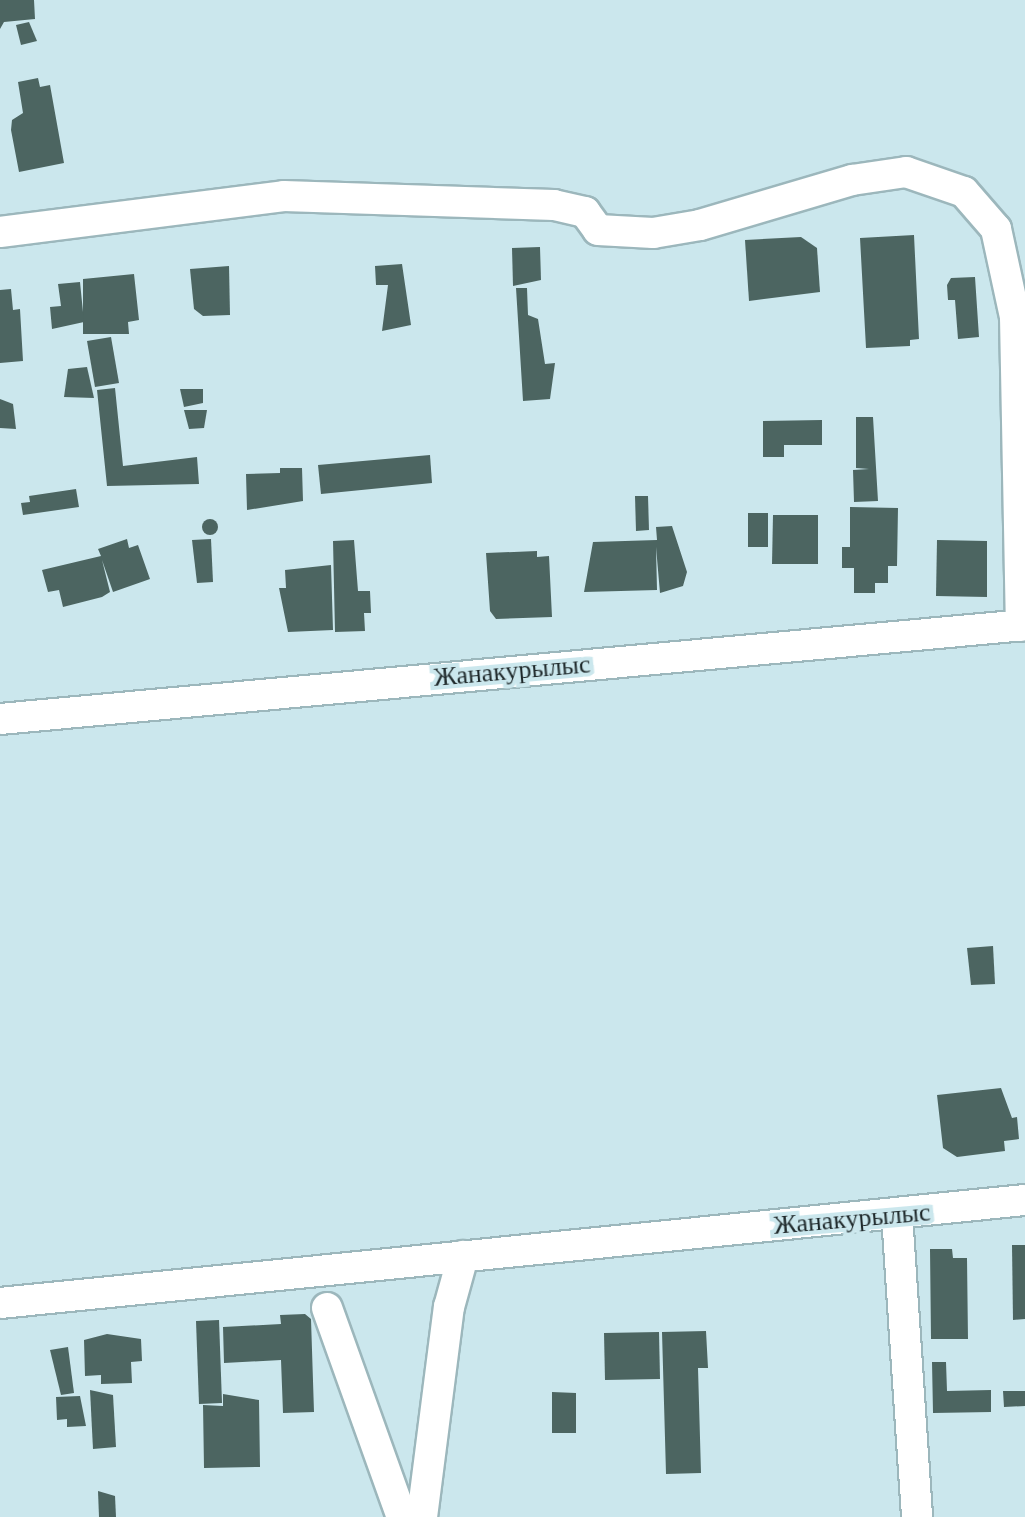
<!DOCTYPE html>
<meta charset="utf-8">
<style>
body{margin:0}
#map{position:relative;width:1025px;height:1517px;overflow:hidden;background:#cbe7ed;font-family:"Crimson Pro",serif}
div>[style]{position:absolute}
.building>*{inset:0;background:#4c6561}
.round{border-radius:50%}
.roads{filter:drop-shadow(2px 0 #9cb7bc) drop-shadow(-2px 0 #9cb7bc) drop-shadow(0 2px #9cb7bc) drop-shadow(0 -2px #9cb7bc)}
.minor>*{height:30px;margin:-15px;padding:0 15px;transform-origin:15px;border-radius:15px;background:#fff}
span{translate:-50% -50%;white-space:nowrap;text-align:center;line-height:1.15;-webkit-text-stroke:8px #cbe7ed;paint-order:stroke}
.street-label{font-size:26px;color:#1f292b}
</style>
<div id="map">
<div class="building">
<div style="clip-path:polygon(0 0,34px 0,35px 19px,4px 22px,0 29px)"></div>
<div style="clip-path:polygon(29px 22px,37px 41px,21px 45px,16px 25px)"></div>
<div style="clip-path:polygon(38px 78px,40px 87px,50px 85px,64px 163px,19px 172px,11px 130px,12px 120px,23px 113px,18px 82px)"></div>
<div style="clip-path:polygon(914px 235px,919px 339px,910px 340px,910px 346px,866px 348px,860px 238px)"></div>
<div style="clip-path:polygon(801px 237px,817px 248px,820px 292px,749px 301px,745px 240px)"></div>
<div style="clip-path:polygon(540px 247px,541px 280px,513px 286px,512px 248px)"></div>
<div style="clip-path:polygon(402px 264px,411px 325px,382px 331px,388px 285px,376px 285px,375px 266px)"></div>
<div style="clip-path:polygon(229px 266px,230px 315px,203px 316px,194px 309px,190px 269px)"></div>
<div style="clip-path:polygon(134px 274px,139px 320px,128px 322px,129px 334px,83px 334px,83px 279px)"></div>
<div style="clip-path:polygon(975px 277px,979px 337px,958px 339px,955px 300px,948px 300px,947px 285px,951px 278px)"></div>
<div style="clip-path:polygon(80px 282px,84px 322px,52px 329px,50px 307px,61px 306px,58px 284px)"></div>
<div style="clip-path:polygon(516px 288px,527px 288px,528px 315px,538px 319px,545px 364px,555px 363px,550px 399px,523px 401px)"></div>
<div style="clip-path:polygon(11px 289px,13px 310px,20px 309px,23px 361px,0 363px,0 290px)"></div>
<div style="clip-path:polygon(111px 337px,119px 383px,95px 387px,87px 341px)"></div>
<div style="clip-path:polygon(87px 367px,94px 398px,64px 397px,68px 369px)"></div>
<div style="clip-path:polygon(115px 388px,123px 466px,197px 457px,199px 484px,107px 486px,97px 390px)"></div>
<div style="clip-path:polygon(180px 389px,203px 389px,203px 403px,184px 407px)"></div>
<div style="clip-path:polygon(0 399px,13px 404px,16px 429px,0 428px)"></div>
<div style="clip-path:polygon(184px 410px,207px 410px,204px 428px,189px 429px)"></div>
<div style="clip-path:polygon(856px 417px,873px 417px,878px 501px,854px 502px,853px 470px,869px 469px,856px 468px)"></div>
<div style="clip-path:polygon(822px 420px,822px 445px,784px 445px,784px 457px,763px 457px,763px 421px)"></div>
<div style="clip-path:polygon(430px 455px,432px 483px,321px 494px,318px 465px)"></div>
<div style="clip-path:polygon(280px 468px,302px 468px,303px 501px,247px 510px,246px 474px,280px 473px)"></div>
<div style="clip-path:polygon(76px 489px,79px 507px,23px 515px,21px 503px,30px 502px,29px 496px)"></div>
<div style="clip-path:polygon(635px 496px,648px 496px,649px 530px,636px 531px)"></div>
<div style="clip-path:polygon(850px 507px,898px 508px,897px 566px,888px 566px,888px 583px,875px 583px,875px 593px,854px 593px,854px 568px,842px 568px,842px 547px,850px 547px)"></div>
<div style="clip-path:polygon(748px 513px,768px 513px,768px 547px,748px 547px)"></div>
<div style="clip-path:polygon(773px 515px,818px 515px,818px 564px,772px 564px)"></div>
<div class="round" style="left:202px;top:519px;width:16px;height:16px"></div>
<div style="clip-path:polygon(672px 526px,687px 572px,683px 586px,660px 593px,656px 547px,657px 590px,584px 592px,593px 542px,657px 540px,656px 527px)"></div>
<div style="clip-path:polygon(127px 539px,129px 548px,138px 545px,150px 579px,113px 592px,102px 560px,110px 592px,102px 597px,63px 607px,59px 590px,48px 592px,42px 570px,101px 556px,98px 549px)"></div>
<div style="clip-path:polygon(211px 539px,213px 582px,197px 583px,192px 540px)"></div>
<div style="clip-path:polygon(354px 540px,358px 591px,370px 591px,371px 613px,364px 613px,365px 631px,335px 632px,333px 541px)"></div>
<div style="clip-path:polygon(937px 540px,987px 541px,987px 597px,936px 596px)"></div>
<div style="clip-path:polygon(537px 551px,537px 557px,549px 556px,552px 617px,496px 619px,490px 611px,486px 553px)"></div>
<div style="clip-path:polygon(331px 565px,333px 630px,288px 632px,279px 588px,286px 588px,285px 570px)"></div>
<div style="clip-path:polygon(993px 946px,995px 984px,971px 985px,967px 948px)"></div>
<div style="clip-path:polygon(1001px 1088px,1012px 1118px,1017px 1117px,1019px 1139px,1004px 1141px,1005px 1151px,957px 1157px,943px 1148px,937px 1095px)"></div>
<div style="clip-path:polygon(1012px 1245px,1025px 1245px,1025px 1319px,1013px 1320px)"></div>
<div style="clip-path:polygon(930px 1249px,952px 1249px,953px 1258px,967px 1258px,968px 1339px,931px 1339px)"></div>
<div style="clip-path:polygon(305px 1314px,311px 1319px,314px 1412px,283px 1413px,281px 1360px,224px 1363px,223px 1327px,281px 1324px,280px 1315px)"></div>
<div style="clip-path:polygon(219px 1320px,222px 1403px,199px 1404px,196px 1321px)"></div>
<div style="clip-path:polygon(706px 1331px,708px 1368px,698px 1368px,701px 1473px,666px 1474px,662px 1332px)"></div>
<div style="clip-path:polygon(659px 1332px,660px 1379px,605px 1380px,604px 1333px)"></div>
<div style="clip-path:polygon(107px 1334px,141px 1339px,142px 1361px,131px 1362px,132px 1383px,101px 1384px,101px 1375px,85px 1376px,84px 1340px)"></div>
<div style="clip-path:polygon(68px 1347px,74px 1393px,61px 1395px,50px 1350px)"></div>
<div style="clip-path:polygon(932px 1362px,946px 1362px,947px 1391px,991px 1390px,991px 1412px,933px 1413px)"></div>
<div style="clip-path:polygon(90px 1390px,113px 1395px,116px 1447px,93px 1449px)"></div>
<div style="clip-path:polygon(1003px 1391px,1025px 1391px,1025px 1406px,1004px 1407px)"></div>
<div style="clip-path:polygon(552px 1392px,576px 1393px,576px 1433px,552px 1433px)"></div>
<div style="clip-path:polygon(223px 1394px,259px 1400px,260px 1467px,204px 1468px,203px 1405px,223px 1406px)"></div>
<div style="clip-path:polygon(80px 1396px,86px 1426px,67px 1427px,67px 1419px,57px 1420px,56px 1397px)"></div>
<div style="clip-path:polygon(98px 1491px,115px 1496px,116px 1517px,99px 1517px)"></div>
</div>
<div class="roads">
<div class="minor">
<div style="left:0;top:232px;width:286px;rotate:-7.2deg"></div>
<div style="left:284px;top:196px;width:270px;rotate:1.9deg"></div>
<div style="left:554px;top:205px;width:32px;rotate:13deg"></div>
<div style="left:585px;top:212px;width:22px;rotate:54deg"></div>
<div style="left:598px;top:230px;width:55px;rotate:3.1deg"></div>
<div style="left:653px;top:233px;width:48px;rotate:-9.7deg"></div>
<div style="left:700px;top:225px;width:159px;rotate:-16.5deg"></div>
<div style="left:852px;top:180px;width:55px;rotate:-8.4deg"></div>
<div style="left:906px;top:172px;width:61px;rotate:19deg"></div>
<div style="left:964px;top:192px;width:49px;rotate:49.1deg"></div>
<div style="left:996px;top:229px;width:90px;rotate:77.8deg"></div>
<div style="left:1015px;top:317px;width:309px;rotate:88.9deg"></div>
<div style="left:0;top:719px;width:1029px;rotate:-5.24deg"></div>
<div style="left:897px;top:1215px;width:303px;rotate:86.2deg"></div>
<div style="left:0;top:1303px;width:1030px;rotate:-5.74deg"></div>
<div style="left:327px;top:1308px;width:222px;rotate:70.3deg"></div>
<div style="left:422px;top:1517px;width:212px;rotate:-82.7deg"></div>
<div style="left:449px;top:1307px;width:53px;rotate:-74.6deg"></div>
</div>
</div>
<div class="street-label">
<span style="left:512px;top:671px;rotate:-5deg">Жанакурылыс</span>
<span style="left:852px;top:1219px;rotate:-5deg">Жанакурылыс</span>
</div>
</div>
